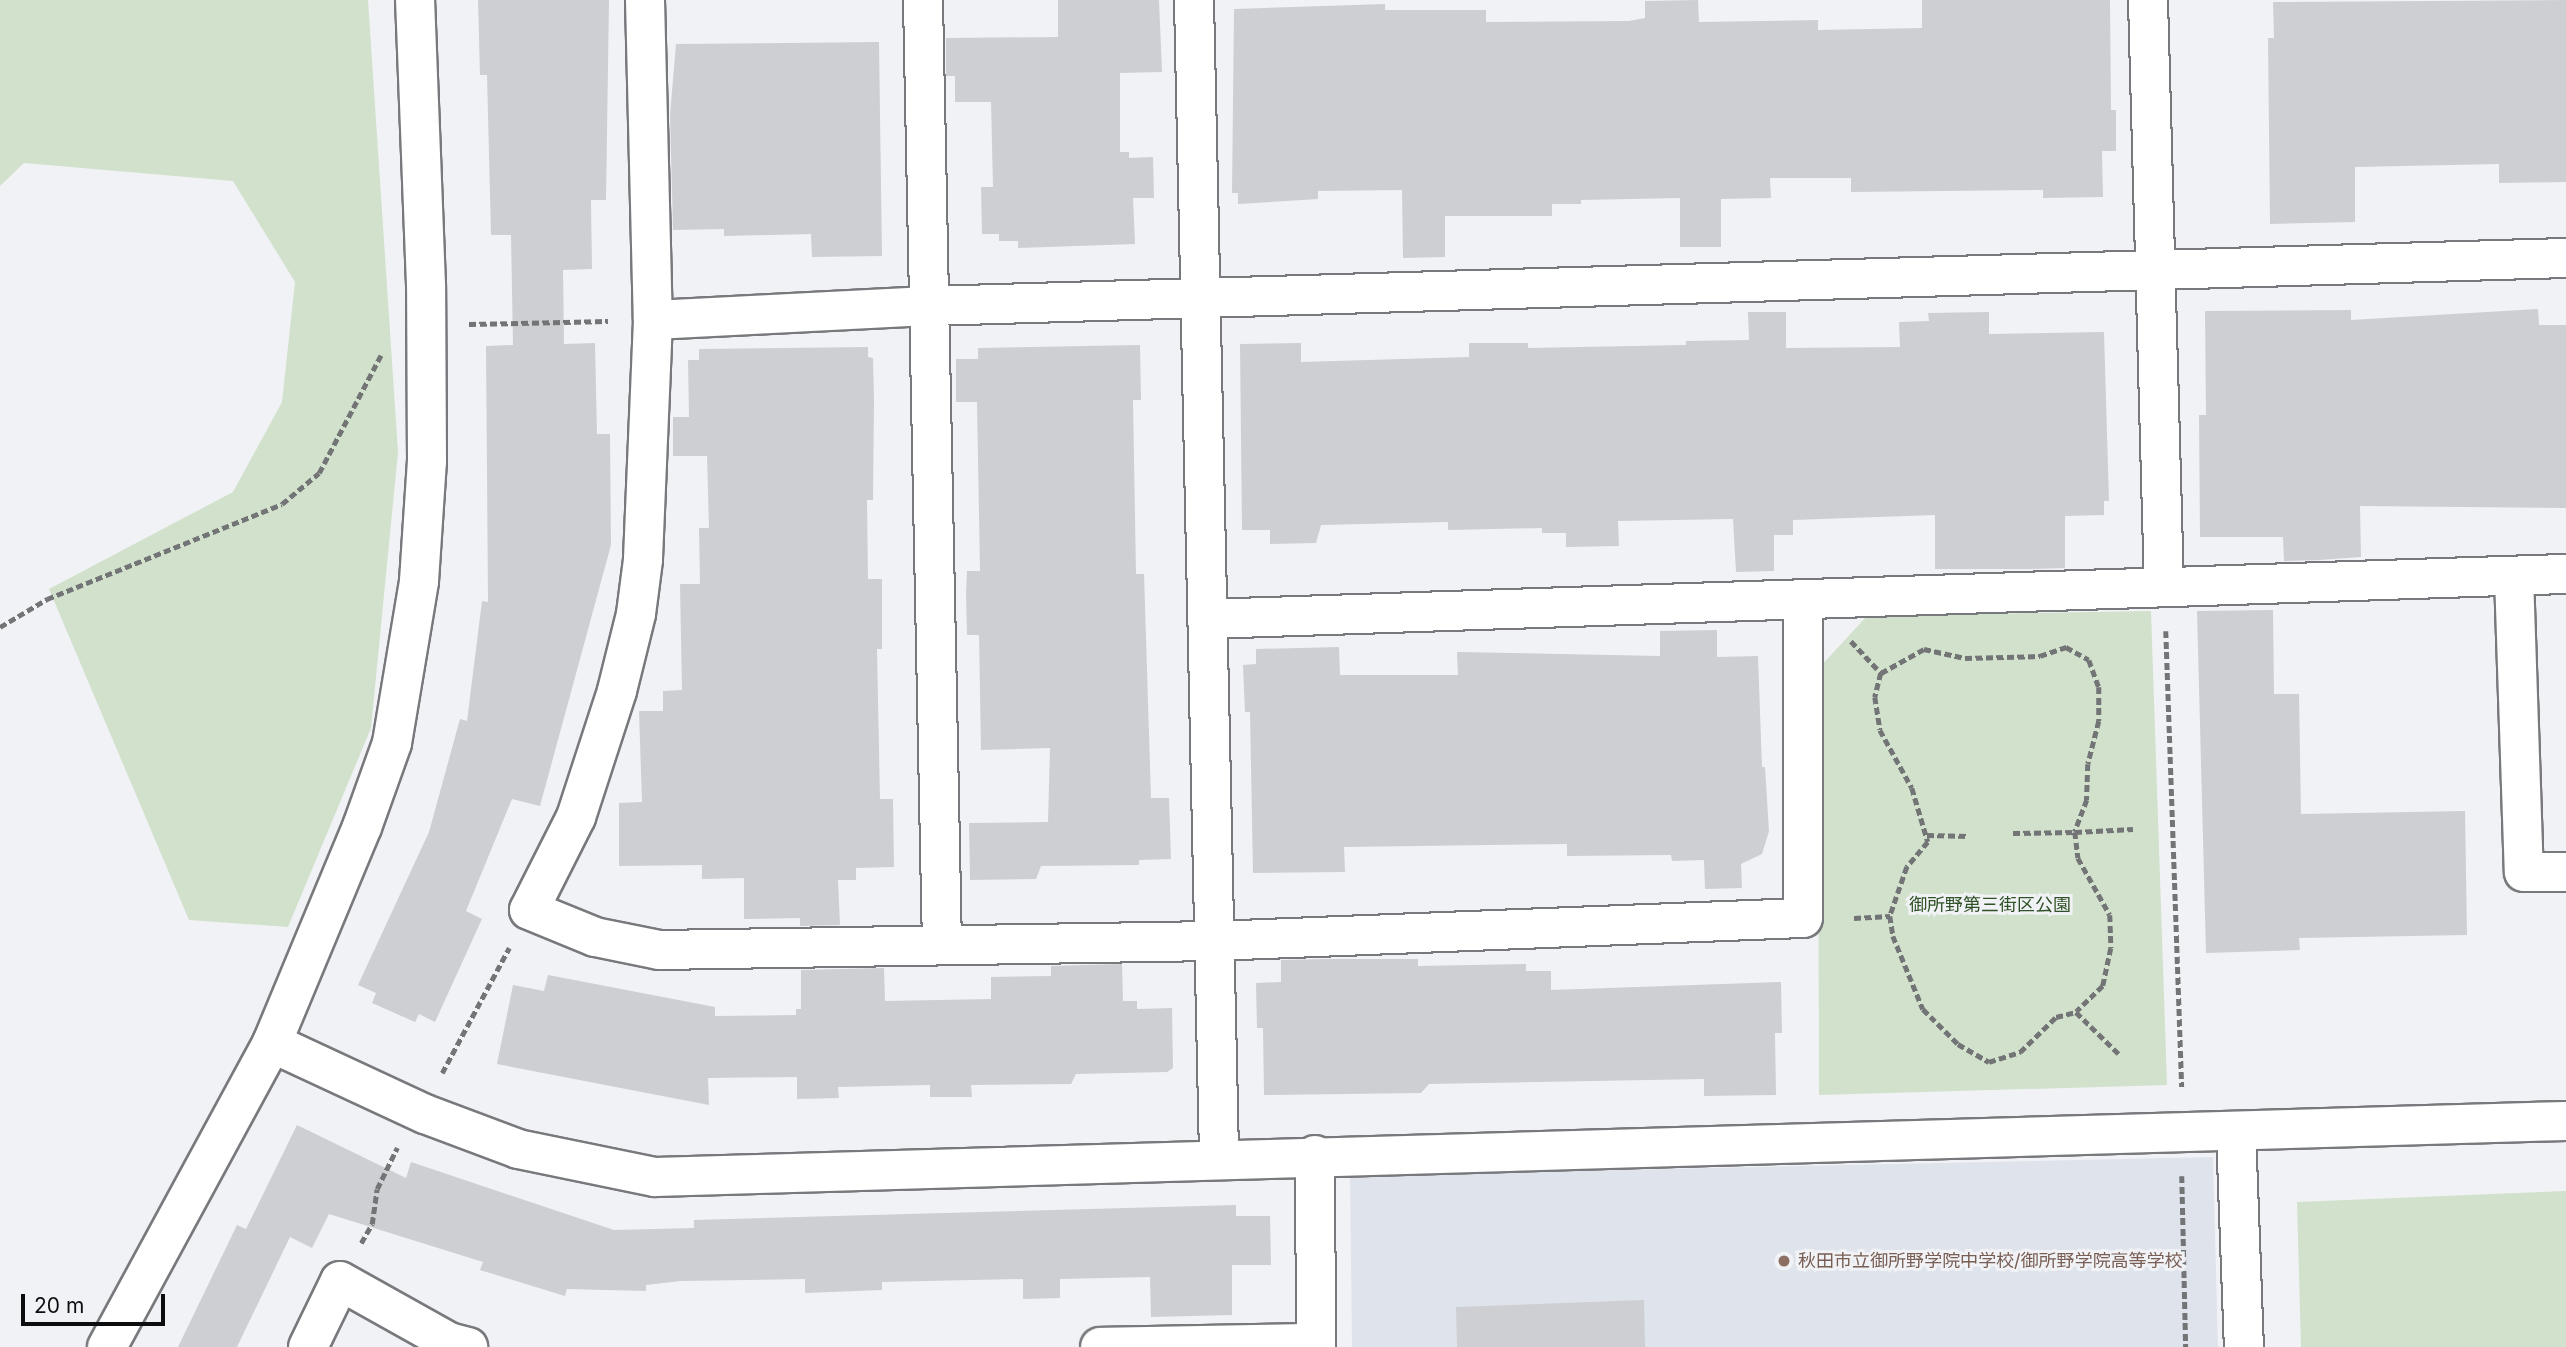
<!DOCTYPE html>
<meta charset="utf-8">
<style>
body{margin:0}
#map{position:relative;width:2566px;height:1347px;overflow:hidden;background:#f1f2f5;font-family:Inter,"Noto Sans JP",sans-serif}
div>[style]{position:absolute}
.built>*{inset:0;background:#dfe4ec}
.green>*{inset:0;background:#d1e1cc}
.building>*{inset:0;background:#cecfd2}
.path>*{height:4.5px;margin-top:-2.25px;transform-origin:0;background:repeating-linear-gradient(90deg,#737476 0 7px,transparent 0 10.5px)}
.roads{filter:drop-shadow(2px 0 #78797c) drop-shadow(-2px 0 #78797c) drop-shadow(0 2px #78797c) drop-shadow(0 -2px #78797c)}
.minor>*{height:38px;margin:-19px;padding:0 19px;transform-origin:19px;border-radius:19px;background:#fff}
.tertiary>*{height:38px;margin:-19px;padding:0 19px;transform-origin:19px;border-radius:19px;background:#fff}
.dots>*{width:19px;height:19px;translate:-50% -50%;box-sizing:border-box;border:4px solid #f1f2f5;border-radius:50%}
span{translate:-50% -50%;white-space:nowrap;text-align:center;line-height:1.15;-webkit-text-stroke:6px #f1f2f5;paint-order:stroke}
.park-label{font-size:18px;color:#2f5126}
.education-label{font-size:18px;color:#785e54}
.left{translate:0 -50%;text-align:left}
.scale{position:absolute;left:21px;top:1294px;width:144px;height:32px;box-sizing:border-box;border:4px solid #0c0d0e;border-top:0;padding-left:9px;font-size:21px;line-height:24px;white-space:nowrap;color:#0c0d0e;-webkit-text-stroke:5px #f1f2f5;paint-order:stroke}
</style>
<div id="map">
<div class="built">
<div style="clip-path:polygon(2213px 1157px,2218px 1347px,1352px 1347px,1350px 1176px)"></div>
</div>
<div class="green">
<div style="clip-path:polygon(0 0,368px 0,398px 452px,371px 728px,288px 927px,189px 920px,49px 589px,233px 492px,282px 402px,295px 282px,233px 181px,24px 163px,0 186px)"></div>
<div style="clip-path:polygon(2151px 611px,2167px 1085px,1819px 1095px,1818px 669px,1867px 616px)"></div>
<div style="clip-path:polygon(2566px 1191px,2566px 1347px,2301px 1347px,2297px 1202px)"></div>
</div>
<div class="building">
<div style="clip-path:polygon(478px 0,609px 0,606px 200px,591px 200px,592px 269px,563px 270px,564px 344px,595px 343px,597px 434px,610px 434px,611px 545px,540px 806px,512px 799px,466px 911px,482px 919px,435px 1022px,419px 1014px,415px 1022px,372px 1003px,376px 993px,358px 985px,429px 832px,460px 719px,467px 721px,482px 601px,488px 602px,486px 346px,513px 345px,511px 235px,491px 235px,487px 75px,480px 75px)"></div>
<div style="clip-path:polygon(1058px 0,1159px 0,1162px 72px,1120px 73px,1120px 152px,1129px 152px,1129px 158px,1153px 157px,1154px 198px,1133px 198px,1135px 244px,1018px 248px,1018px 241px,999px 241px,999px 234px,982px 234px,981px 187px,993px 187px,991px 102px,955px 102px,955px 76px,946px 76px,946px 38px,1058px 37px)"></div>
<div style="clip-path:polygon(1698px 0,1699px 22px,1818px 20px,1818px 30px,1922px 28px,1922px 0,2110px 0,2111px 110px,2116px 110px,2116px 151px,2102px 151px,2103px 197px,2043px 198px,2043px 190px,1851px 192px,1851px 178px,1770px 178px,1771px 198px,1721px 199px,1721px 247px,1680px 247px,1680px 198px,1581px 200px,1581px 204px,1552px 204px,1552px 216px,1445px 216px,1445px 257px,1403px 258px,1402px 190px,1318px 191px,1318px 199px,1238px 204px,1238px 193px,1232px 193px,1234px 9px,1385px 4px,1385px 10px,1486px 10px,1486px 22px,1629px 21px,1645px 18px,1645px 1px)"></div>
<div style="clip-path:polygon(2566px 0,2566px 182px,2499px 183px,2499px 164px,2355px 167px,2355px 222px,2270px 224px,2268px 38px,2274px 38px,2273px 2px)"></div>
<div style="clip-path:polygon(879px 42px,882px 256px,812px 257px,811px 234px,724px 236px,724px 229px,673px 230px,670px 115px,676px 44px)"></div>
<div style="clip-path:polygon(2538px 309px,2539px 325px,2566px 325px,2566px 508px,2360px 506px,2361px 557px,2319px 560px,2284px 561px,2283px 537px,2200px 537px,2199px 415px,2206px 415px,2205px 311px,2351px 310px,2351px 320px)"></div>
<div style="clip-path:polygon(1748px 312px,1786px 312px,1786px 348px,1900px 347px,1899px 322px,1929px 321px,1928px 313px,1989px 312px,1989px 334px,2104px 332px,2109px 501px,2104px 501px,2104px 515px,2065px 516px,2065px 568px,2028px 569px,1935px 569px,1935px 515px,1793px 520px,1793px 535px,1774px 535px,1774px 571px,1736px 572px,1733px 519px,1618px 521px,1619px 546px,1566px 547px,1566px 533px,1542px 533px,1542px 528px,1448px 530px,1448px 522px,1321px 525px,1316px 543px,1270px 544px,1270px 530px,1242px 530px,1240px 344px,1301px 343px,1301px 362px,1469px 357px,1469px 343px,1528px 343px,1528px 348px,1686px 345px,1686px 341px,1749px 340px)"></div>
<div style="clip-path:polygon(1140px 345px,1141px 400px,1133px 400px,1136px 574px,1144px 574px,1151px 798px,1169px 798px,1171px 859px,1139px 860px,1139px 865px,1041px 866px,1036px 879px,970px 880px,969px 823px,1048px 822px,1050px 748px,981px 750px,979px 635px,967px 635px,966px 593px,967px 571px,980px 571px,977px 402px,956px 402px,956px 359px,978px 359px,978px 348px)"></div>
<div style="clip-path:polygon(868px 347px,868px 357px,873px 358px,874px 399px,873px 500px,867px 500px,868px 579px,882px 579px,882px 649px,877px 649px,880px 799px,893px 799px,894px 867px,856px 868px,856px 880px,838px 880px,840px 925px,800px 926px,800px 918px,744px 919px,744px 878px,702px 879px,702px 865px,619px 866px,619px 803px,642px 802px,639px 711px,663px 711px,663px 691px,682px 690px,680px 584px,700px 584px,699px 528px,709px 528px,707px 456px,673px 456px,673px 417px,689px 417px,688px 360px,699px 360px,699px 349px)"></div>
<div style="clip-path:polygon(2273px 610px,2274px 694px,2299px 694px,2301px 814px,2465px 811px,2467px 935px,2299px 938px,2300px 950px,2206px 953px,2197px 611px)"></div>
<div style="clip-path:polygon(1717px 630px,1717px 657px,1758px 656px,1762px 767px,1765px 767px,1769px 831px,1762px 854px,1741px 864px,1742px 888px,1705px 889px,1704px 860px,1672px 861px,1671px 855px,1567px 856px,1567px 844px,1344px 847px,1345px 872px,1253px 873px,1250px 712px,1245px 712px,1243px 665px,1256px 664px,1256px 649px,1339px 647px,1340px 675px,1458px 675px,1457px 652px,1660px 656px,1660px 631px)"></div>
<div style="clip-path:polygon(1326px 959px,1418px 959px,1418px 966px,1526px 964px,1526px 971px,1551px 971px,1551px 990px,1781px 982px,1782px 1033px,1775px 1033px,1776px 1095px,1704px 1096px,1704px 1079px,1429px 1084px,1421px 1093px,1264px 1095px,1263px 1028px,1257px 1028px,1256px 983px,1281px 982px,1281px 960px)"></div>
<div style="clip-path:polygon(1122px 964px,1123px 1001px,1137px 1001px,1137px 1009px,1172px 1008px,1173px 1068px,1167px 1072px,1076px 1074px,1071px 1084px,971px 1085px,972px 1097px,930px 1097px,930px 1085px,838px 1087px,839px 1098px,797px 1099px,797px 1077px,708px 1078px,709px 1105px,497px 1064px,513px 985px,544px 991px,548px 975px,715px 1007px,715px 1016px,796px 1015px,796px 1009px,801px 1009px,801px 970px,884px 968px,885px 1001px,991px 999px,991px 977px,1051px 976px,1051px 966px)"></div>
<div style="clip-path:polygon(297px 1125px,406px 1178px,411px 1162px,614px 1230px,694px 1228px,694px 1220px,1236px 1205px,1236px 1216px,1270px 1216px,1271px 1265px,1232px 1265px,1232px 1315px,1151px 1317px,1150px 1277px,1060px 1279px,1060px 1298px,1023px 1299px,1023px 1279px,882px 1282px,882px 1290px,805px 1293px,805px 1279px,681px 1281px,646px 1285px,646px 1291px,567px 1289px,565px 1296px,480px 1270px,483px 1262px,329px 1214px,312px 1248px,290px 1237px,237px 1347px,178px 1347px,237px 1225px,246px 1229px)"></div>
<div style="clip-path:polygon(1644px 1300px,1645px 1347px,1457px 1347px,1456px 1307px)"></div>
</div>
<div class="path">
<div style="left:469px;top:324px;width:139px;rotate:-1.2deg"></div>
<div style="left:0;top:627px;width:55px;rotate:-30.8deg"></div>
<div style="left:47px;top:599px;width:253px;rotate:-22deg"></div>
<div style="left:282px;top:504px;width:48px;rotate:-40deg"></div>
<div style="left:319px;top:473px;width:133px;rotate:-62.3deg"></div>
<div style="left:2166px;top:631px;width:456px;rotate:88deg"></div>
<div style="left:1851px;top:641px;width:44px;rotate:46.8deg"></div>
<div style="left:1881px;top:673px;width:49px;rotate:-29.2deg"></div>
<div style="left:1924px;top:649px;width:42px;rotate:12.4deg"></div>
<div style="left:1965px;top:658px;width:75px;rotate:-1.5deg"></div>
<div style="left:2040px;top:656px;width:28px;rotate:-19deg"></div>
<div style="left:2066px;top:647px;width:26px;rotate:29deg"></div>
<div style="left:2089px;top:660px;width:29px;rotate:70deg"></div>
<div style="left:2099px;top:687px;width:34px;rotate:90deg"></div>
<div style="left:2099px;top:721px;width:44px;rotate:104.3deg"></div>
<div style="left:2088px;top:764px;width:36px;rotate:92deg"></div>
<div style="left:2087px;top:800px;width:34px;rotate:111deg"></div>
<div style="left:2075px;top:832px;width:58px;rotate:-3deg"></div>
<div style="left:1881px;top:673px;width:25px;rotate:104deg"></div>
<div style="left:1875px;top:697px;width:33px;rotate:81deg"></div>
<div style="left:1880px;top:730px;width:66px;rotate:61.1deg"></div>
<div style="left:1912px;top:788px;width:56px;rotate:73.5deg"></div>
<div style="left:1928px;top:842px;width:33px;rotate:130deg"></div>
<div style="left:1907px;top:867px;width:52px;rotate:109.1deg"></div>
<div style="left:2013px;top:833px;width:62px;rotate:-0.9deg"></div>
<div style="left:2075px;top:832px;width:26px;rotate:83deg"></div>
<div style="left:2078px;top:858px;width:65px;rotate:60.7deg"></div>
<div style="left:2110px;top:915px;width:33px;rotate:88deg"></div>
<div style="left:2111px;top:948px;width:39px;rotate:102deg"></div>
<div style="left:2103px;top:986px;width:37px;rotate:136deg"></div>
<div style="left:2076px;top:1012px;width:62px;rotate:44.3deg"></div>
<div style="left:1927px;top:835px;width:42px;rotate:1.4deg"></div>
<div style="left:1854px;top:918px;width:36px;rotate:-3deg"></div>
<div style="left:1890px;top:916px;width:20px;rotate:81deg"></div>
<div style="left:1893px;top:936px;width:79px;rotate:67.7deg"></div>
<div style="left:1923px;top:1009px;width:49px;rotate:45deg"></div>
<div style="left:1958px;top:1044px;width:36px;rotate:30deg"></div>
<div style="left:1989px;top:1062px;width:33px;rotate:-18deg"></div>
<div style="left:2020px;top:1052px;width:50px;rotate:-44.2deg"></div>
<div style="left:2056px;top:1017px;width:21px;rotate:-14deg"></div>
<div style="left:442px;top:1073px;width:142px;rotate:-61.8deg"></div>
<div style="left:2182px;top:1176px;width:171px;rotate:88.7deg"></div>
<div style="left:361px;top:1243px;width:22px;rotate:-60deg"></div>
<div style="left:372px;top:1224px;width:35px;rotate:-82deg"></div>
<div style="left:377px;top:1189px;width:46px;rotate:-64deg"></div>
</div>
<div class="roads">
<div class="minor">
<div style="left:645px;top:0;width:320px;rotate:88.6deg"></div>
<div style="left:653px;top:320px;width:240px;rotate:92.4deg"></div>
<div style="left:643px;top:560px;width:54px;rotate:97.4deg"></div>
<div style="left:636px;top:614px;width:79px;rotate:103.9deg"></div>
<div style="left:617px;top:691px;width:133px;rotate:108deg"></div>
<div style="left:576px;top:817px;width:104px;rotate:116.8deg"></div>
<div style="left:529px;top:910px;width:71px;rotate:22.2deg"></div>
<div style="left:595px;top:937px;width:65px;rotate:11.5deg"></div>
<div style="left:659px;top:950px;width:555px;rotate:-0.93deg"></div>
<div style="left:1214px;top:941px;width:589px;rotate:-2.24deg"></div>
<div style="left:1803px;top:918px;width:319px;rotate:-90deg"></div>
<div style="left:923px;top:0;width:945px;rotate:88.85deg"></div>
<div style="left:1194px;top:0;width:1158px;rotate:88.76deg"></div>
<div style="left:2148px;top:0;width:587px;rotate:88.44deg"></div>
<div style="left:653px;top:320px;width:276px;rotate:-2.9deg"></div>
<div style="left:929px;top:306px;width:1638px;rotate:-1.68deg"></div>
<div style="left:2514px;top:576px;width:296px;rotate:88.1deg"></div>
<div style="left:2524px;top:872px;width:42px"></div>
<div style="left:1207px;top:619px;width:1360px;rotate:-1.9deg"></div>
<div style="left:2236px;top:1131px;width:216px;rotate:87.9deg"></div>
<div style="left:1315px;top:1155px;width:192px;rotate:89.7deg"></div>
<div style="left:308px;top:1347px;width:73px;rotate:-64.1deg"></div>
<div style="left:340px;top:1281px;width:125px;rotate:29.2deg"></div>
<div style="left:449px;top:1342px;width:20px;rotate:15deg"></div>
<div style="left:1100px;top:1347px;width:216px;rotate:-1.1deg"></div>
</div>
<div class="tertiary">
<div style="left:272px;top:1043px;width:169px;rotate:24.9deg"></div>
<div style="left:425px;top:1114px;width:99px;rotate:20.6deg"></div>
<div style="left:518px;top:1149px;width:140px;rotate:11.6deg"></div>
<div style="left:655px;top:1177px;width:1912px;rotate:-1.68deg"></div>
<div style="left:107px;top:1347px;width:346px;rotate:-61.5deg"></div>
<div style="left:272px;top:1043px;width:234px;rotate:-67.4deg"></div>
<div style="left:362px;top:827px;width:89px;rotate:-70.3deg"></div>
<div style="left:392px;top:743px;width:164px;rotate:-80.5deg"></div>
<div style="left:419px;top:581px;width:120px;rotate:-86.2deg"></div>
<div style="left:427px;top:461px;width:176px;rotate:-90.3deg"></div>
<div style="left:426px;top:285px;width:285px;rotate:-92.2deg"></div>
</div>
</div>
<div class="dots">
<div style="left:1784px;top:1261px;background:#8d6e63"></div>
</div>
<div class="park-label">
<span style="left:1990px;top:905px">御所野第三街区公園</span>
</div>
<div class="education-label">
<span class="left" style="left:1798px;top:1261px">秋田市立御所野学院中学校/御所野学院高等学校</span>
</div>
<div class="scale">20 m</div>
</div>
